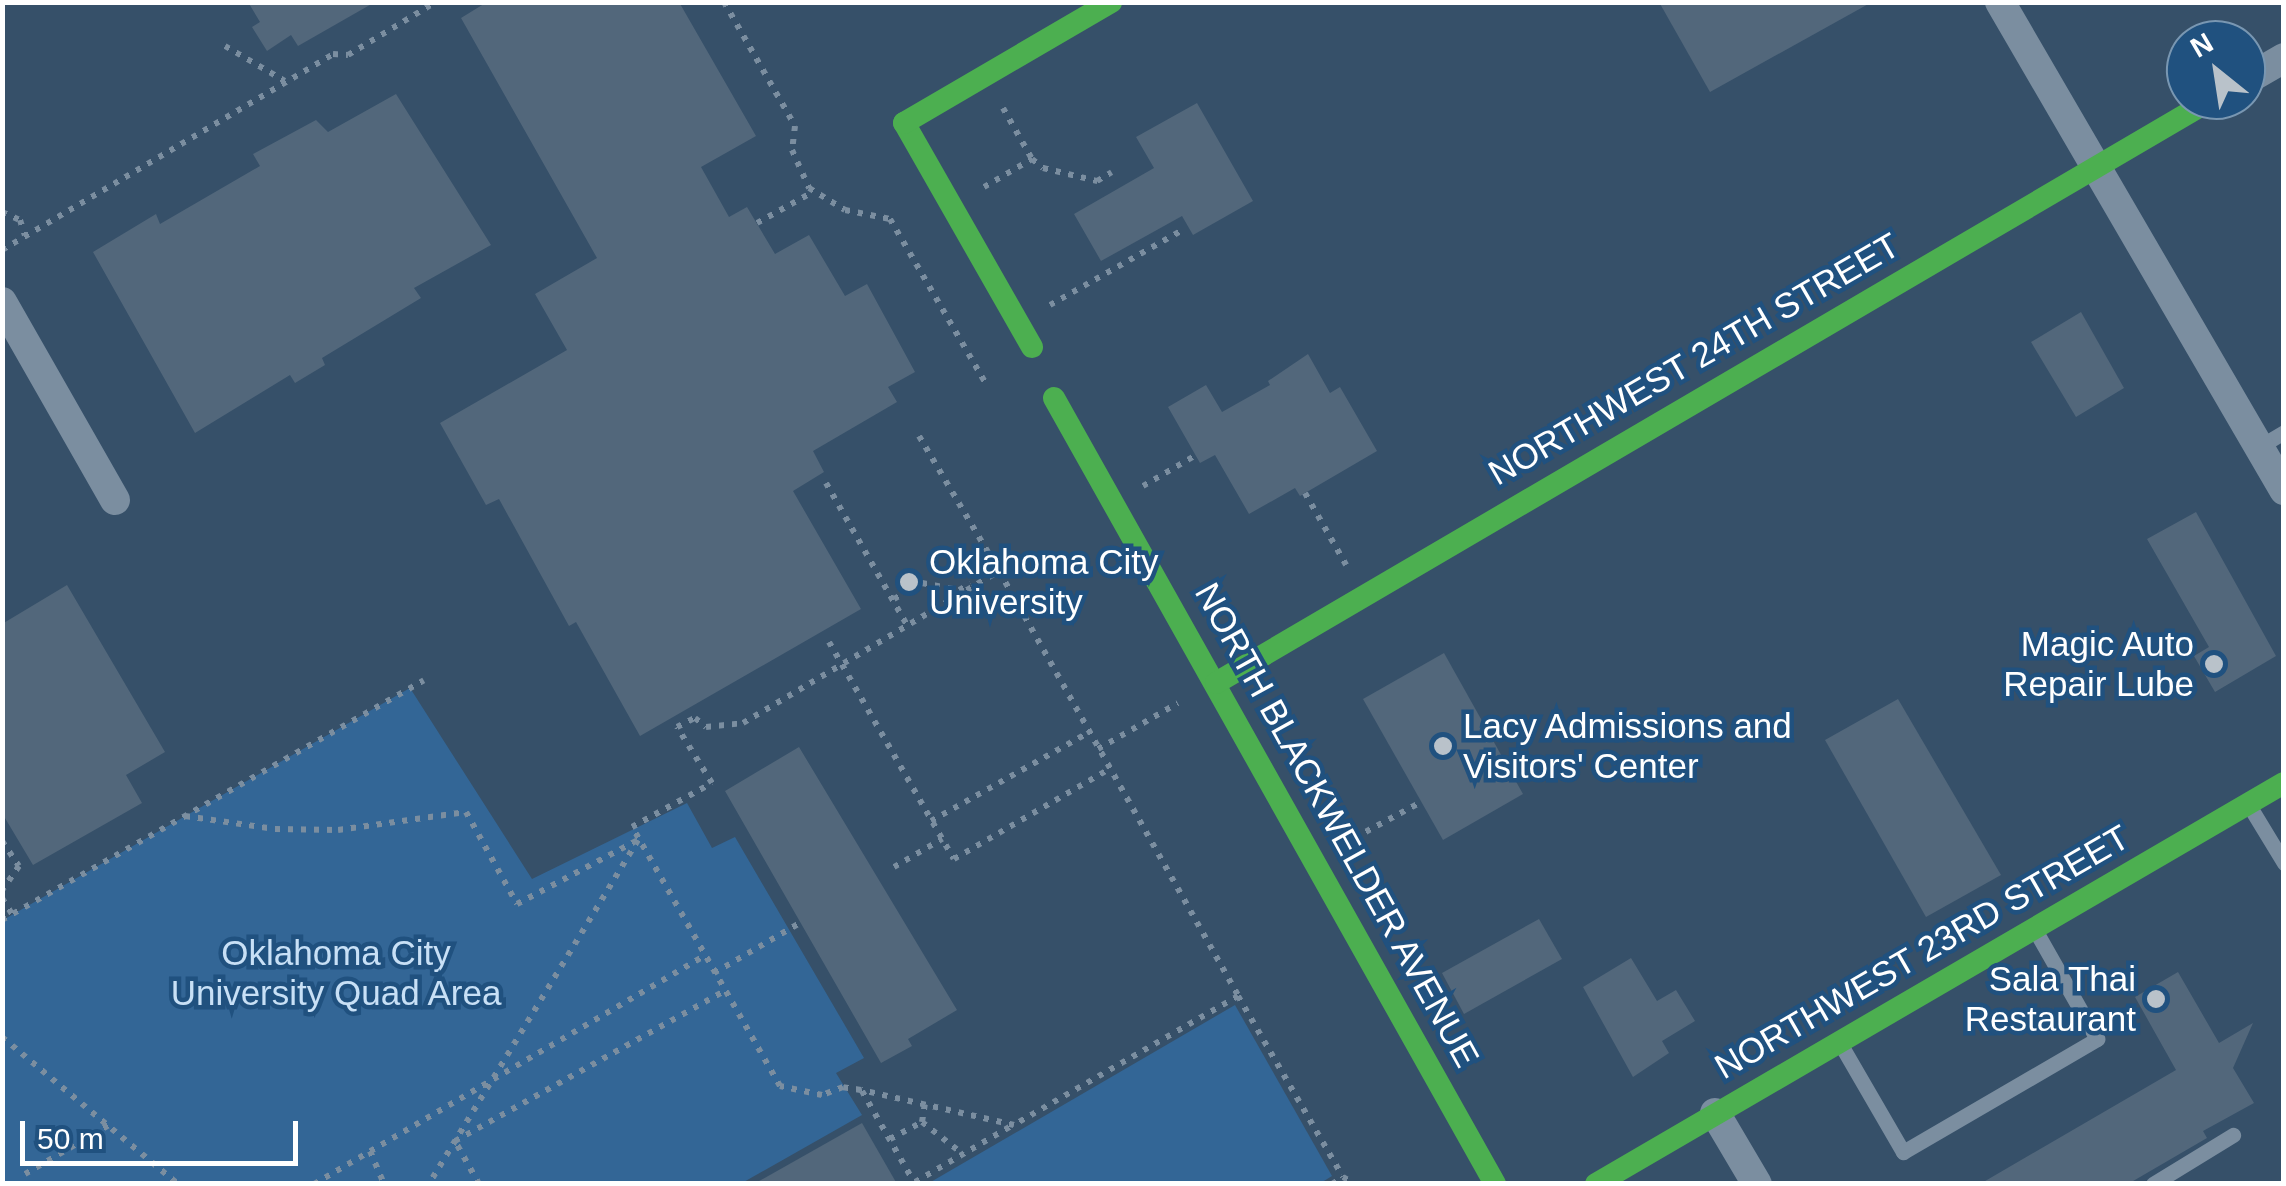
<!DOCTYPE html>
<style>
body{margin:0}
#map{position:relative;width:2286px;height:1186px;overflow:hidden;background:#365069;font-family:Arial,sans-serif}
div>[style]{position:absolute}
.green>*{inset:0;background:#336696}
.building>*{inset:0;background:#52677b}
.path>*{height:6px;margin-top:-3px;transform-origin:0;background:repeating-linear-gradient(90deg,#7b8ea0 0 5px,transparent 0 13px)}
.lane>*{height:15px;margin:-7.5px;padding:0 7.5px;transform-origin:7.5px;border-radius:7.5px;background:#7b8ea0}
.street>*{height:30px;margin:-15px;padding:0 15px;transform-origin:15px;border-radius:15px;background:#7b8ea0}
.fast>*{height:22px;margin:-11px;padding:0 11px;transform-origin:11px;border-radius:11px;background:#4caf50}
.dots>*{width:28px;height:28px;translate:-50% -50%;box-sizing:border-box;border:5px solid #20517f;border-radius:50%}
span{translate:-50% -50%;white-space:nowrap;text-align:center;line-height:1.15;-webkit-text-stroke:9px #20517f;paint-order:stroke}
.street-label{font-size:35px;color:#fff}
.poi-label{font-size:35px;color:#fff}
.left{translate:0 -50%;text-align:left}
.right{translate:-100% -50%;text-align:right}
.park-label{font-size:35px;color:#c8e0f6}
.frame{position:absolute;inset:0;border:5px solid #fff;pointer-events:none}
.north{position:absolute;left:2166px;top:20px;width:100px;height:100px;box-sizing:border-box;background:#20517f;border:2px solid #7997b2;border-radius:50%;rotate:330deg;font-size:28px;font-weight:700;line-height:40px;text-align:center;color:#fff}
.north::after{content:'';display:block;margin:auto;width:35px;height:45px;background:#b9c2ca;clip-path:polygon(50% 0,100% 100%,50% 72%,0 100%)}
.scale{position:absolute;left:20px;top:1121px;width:278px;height:45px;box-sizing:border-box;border:5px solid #fff;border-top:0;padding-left:12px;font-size:30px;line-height:35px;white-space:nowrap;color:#fff;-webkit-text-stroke:8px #20517f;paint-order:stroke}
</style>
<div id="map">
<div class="green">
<div style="clip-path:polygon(410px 688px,532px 879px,687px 803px,712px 848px,735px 837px,864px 1058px,836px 1073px,862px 1115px,742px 1183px,3px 1183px,3px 920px)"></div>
<div style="clip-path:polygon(1235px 1005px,1332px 1176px,1319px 1184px,929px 1183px)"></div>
</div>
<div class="building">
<div style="clip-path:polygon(248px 2px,375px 2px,298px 46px,291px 35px,267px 51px,252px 27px,260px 22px)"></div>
<div style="clip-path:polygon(487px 2px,679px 2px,756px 136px,701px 167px,729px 217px,747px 207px,775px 254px,809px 235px,845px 296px,867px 284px,915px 372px,888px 387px,897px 402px,813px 451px,824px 472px,793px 491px,861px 609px,640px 736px,576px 622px,569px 626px,499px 499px,486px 505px,440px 423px,567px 350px,535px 294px,597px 258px,461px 18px)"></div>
<div style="clip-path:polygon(1659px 2px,1872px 2px,1710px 92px)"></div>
<div style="clip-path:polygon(396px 94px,491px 245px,414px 288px,421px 298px,322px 358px,325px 365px,295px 383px,290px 375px,195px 433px,93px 252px,156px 214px,160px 224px,260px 166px,253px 154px,316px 120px,328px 132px)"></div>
<div style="clip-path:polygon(1197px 103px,1253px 201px,1193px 235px,1182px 216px,1101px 261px,1074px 214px,1154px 168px,1136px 137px)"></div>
<div style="clip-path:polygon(2081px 312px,2124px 388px,2076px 417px,2031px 342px)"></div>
<div style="clip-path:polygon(1308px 354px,1330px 393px,1340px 387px,1377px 451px,1300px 496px,1295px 488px,1249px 514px,1215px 455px,1200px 463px,1168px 407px,1206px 385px,1222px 412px,1270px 385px,1268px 381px)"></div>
<div style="clip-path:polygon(2196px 512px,2276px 656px,2215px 692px,2194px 656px,2209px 647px,2147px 539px)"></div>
<div style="clip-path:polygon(67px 585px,165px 752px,126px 775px,142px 803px,33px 865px,2px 813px,2px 624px)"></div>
<div style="clip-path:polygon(1444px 653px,1523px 794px,1443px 840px,1363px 699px)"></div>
<div style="clip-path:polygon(1898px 699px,2001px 875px,1926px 917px,1825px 740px)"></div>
<div style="clip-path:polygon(799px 747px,957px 1010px,908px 1039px,912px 1046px,881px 1063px,725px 791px)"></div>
<div style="clip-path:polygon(1539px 919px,1562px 959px,1464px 1014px,1442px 973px)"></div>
<div style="clip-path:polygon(1631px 958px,1657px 1001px,1676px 990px,1695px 1021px,1662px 1041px,1669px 1053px,1633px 1077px,1583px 987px)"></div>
<div style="clip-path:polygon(2178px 972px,2219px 1043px,2253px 1023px,2233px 1068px,2254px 1103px,2203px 1131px,2207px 1138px,2128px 1184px,1980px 1184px,2176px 1070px,2135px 997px)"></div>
<div style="clip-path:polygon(862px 1123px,897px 1184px,754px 1184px)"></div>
</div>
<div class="path">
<div style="left:724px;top:2px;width:143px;rotate:60.2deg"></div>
<div style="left:795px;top:126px;width:24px;rotate:97deg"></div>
<div style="left:792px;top:150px;width:42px;rotate:65.9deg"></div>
<div style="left:809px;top:188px;width:42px;rotate:31.4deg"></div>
<div style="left:845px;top:210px;width:46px;rotate:11.3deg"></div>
<div style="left:890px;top:219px;width:189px;rotate:59.8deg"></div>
<div style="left:225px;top:46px;width:69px;rotate:30.3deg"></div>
<div style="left:1003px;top:108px;width:59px;rotate:60.4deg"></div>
<div style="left:1032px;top:159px;width:14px;rotate:39deg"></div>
<div style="left:1043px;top:168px;width:56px;rotate:13.5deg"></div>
<div style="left:1097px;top:181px;width:17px;rotate:-31deg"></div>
<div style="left:984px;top:187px;width:56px;rotate:-30.3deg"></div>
<div style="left:2px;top:212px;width:20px;rotate:24deg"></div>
<div style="left:20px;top:220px;width:16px;rotate:72deg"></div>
<div style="left:757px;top:223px;width:64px;rotate:-29deg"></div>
<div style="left:2px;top:250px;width:385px;rotate:-30.6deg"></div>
<div style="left:333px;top:54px;width:15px;rotate:4deg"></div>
<div style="left:348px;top:55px;width:103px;rotate:-31.1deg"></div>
<div style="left:1050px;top:305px;width:150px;rotate:-29.5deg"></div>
<div style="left:919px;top:436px;width:157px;rotate:59.3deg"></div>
<div style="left:999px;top:571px;width:488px;rotate:60.6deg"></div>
<div style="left:1238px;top:996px;width:258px;rotate:150.1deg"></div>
<div style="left:1014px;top:1125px;width:157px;rotate:-167.1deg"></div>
<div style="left:861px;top:1090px;width:18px;rotate:-171deg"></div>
<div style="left:843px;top:1087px;width:22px;rotate:159deg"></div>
<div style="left:822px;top:1095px;width:43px;rotate:-167.9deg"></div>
<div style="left:780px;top:1086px;width:298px;rotate:-119.7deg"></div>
<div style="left:632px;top:827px;width:91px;rotate:-28.8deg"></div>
<div style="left:712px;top:783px;width:66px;rotate:-122deg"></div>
<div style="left:677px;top:727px;width:20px;rotate:-27deg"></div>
<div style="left:695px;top:718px;width:14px;rotate:39deg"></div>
<div style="left:706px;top:727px;width:37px;rotate:-6deg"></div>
<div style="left:743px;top:723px;width:298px;rotate:-30.7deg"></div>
<div style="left:826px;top:483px;width:166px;rotate:60.3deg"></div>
<div style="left:1143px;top:486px;width:61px;rotate:-30.3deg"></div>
<div style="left:1305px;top:493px;width:83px;rotate:60.3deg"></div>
<div style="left:894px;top:599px;width:32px;rotate:-30deg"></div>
<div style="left:922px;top:583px;width:38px;rotate:11deg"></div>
<div style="left:959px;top:590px;width:13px;rotate:-29deg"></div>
<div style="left:829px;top:642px;width:250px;rotate:60.1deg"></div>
<div style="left:954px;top:859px;width:179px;rotate:-30.1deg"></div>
<div style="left:1098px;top:749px;width:92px;rotate:-29.9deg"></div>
<div style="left:185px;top:816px;width:91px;rotate:8.2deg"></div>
<div style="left:275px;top:829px;width:63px;rotate:0.9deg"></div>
<div style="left:338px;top:830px;width:129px;rotate:-8deg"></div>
<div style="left:466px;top:812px;width:105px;rotate:61deg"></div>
<div style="left:517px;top:904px;width:137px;rotate:-27.9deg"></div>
<div style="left:638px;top:840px;width:403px;rotate:121.3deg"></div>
<div style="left:931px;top:821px;width:180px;rotate:-29.3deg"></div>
<div style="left:2px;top:841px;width:30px;rotate:56deg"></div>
<div style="left:19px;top:866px;width:29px;rotate:125deg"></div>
<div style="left:1343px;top:844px;width:89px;rotate:-28.3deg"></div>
<div style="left:894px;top:867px;width:56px;rotate:-30.3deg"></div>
<div style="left:2px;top:898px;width:19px;rotate:58deg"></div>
<div style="left:2px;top:920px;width:485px;rotate:-29.6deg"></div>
<div style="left:714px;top:973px;width:99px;rotate:-30.2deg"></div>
<div style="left:1238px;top:996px;width:209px;rotate:59.9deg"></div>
<div style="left:1343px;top:1177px;width:14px;rotate:30deg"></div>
<div style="left:2px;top:1037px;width:229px;rotate:39.9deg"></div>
<div style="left:862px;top:1091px;width:107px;rotate:60.3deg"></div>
<div style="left:922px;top:1122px;width:52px;rotate:38deg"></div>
<div style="left:890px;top:1139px;width:36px;rotate:-28deg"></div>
<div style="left:922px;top:1122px;width:18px;rotate:-81deg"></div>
<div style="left:370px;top:1151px;width:36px;rotate:67deg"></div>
<div style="left:25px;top:1174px;width:97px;rotate:-30.3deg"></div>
<div style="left:915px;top:1182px;width:113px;rotate:-30.2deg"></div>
<div style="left:314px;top:1184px;width:452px;rotate:-30.3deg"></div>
<div style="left:479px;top:1184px;width:49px;rotate:-119.2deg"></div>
<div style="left:455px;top:1141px;width:309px;rotate:-29.1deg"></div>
<div style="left:1332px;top:1184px;width:13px;rotate:-32deg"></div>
</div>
<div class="lane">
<div style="left:2259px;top:447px;width:29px;rotate:-31deg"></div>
<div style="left:2250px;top:807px;width:66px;rotate:58.7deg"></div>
<div style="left:1841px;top:1045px;width:124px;rotate:59.9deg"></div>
<div style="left:1903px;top:1152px;width:225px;rotate:-30.2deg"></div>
<div style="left:2097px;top:1039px;width:125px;rotate:-119.6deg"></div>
<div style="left:2153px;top:1184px;width:94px;rotate:-31.5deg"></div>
</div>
<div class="street">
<div style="left:2000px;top:2px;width:565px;rotate:59.8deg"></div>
<div style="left:2246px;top:80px;width:44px;rotate:-30.1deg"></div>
<div style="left:2px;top:302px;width:228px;rotate:60.3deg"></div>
<div style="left:1715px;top:1113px;width:82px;rotate:59.4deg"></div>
</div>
<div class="fast">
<div style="left:1032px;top:347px;width:258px;rotate:-119.7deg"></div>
<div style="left:904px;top:123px;width:240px;rotate:-30.3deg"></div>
<div style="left:1054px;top:398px;width:901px;rotate:60.7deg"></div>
<div style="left:1216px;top:683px;width:1153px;rotate:-30.37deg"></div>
<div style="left:1596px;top:1184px;width:796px;rotate:-30.24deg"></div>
</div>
<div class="dots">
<div style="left:909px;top:582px;background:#b9c2ca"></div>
<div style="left:2214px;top:664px;background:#b9c2ca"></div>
<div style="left:1443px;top:746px;background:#b9c2ca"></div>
<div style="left:2156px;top:999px;background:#b9c2ca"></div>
</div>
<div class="street-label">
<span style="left:1694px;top:359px;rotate:-30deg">NORTHWEST 24TH STREET</span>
<span style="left:1337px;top:825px;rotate:61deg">NORTH BLACKWELDER AVENUE</span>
<span style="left:1922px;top:952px;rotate:-30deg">NORTHWEST 23RD STREET</span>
</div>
<div class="poi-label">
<span class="left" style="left:929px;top:582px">Oklahoma City<br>University</span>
<span class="right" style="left:2194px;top:664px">Magic Auto<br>Repair Lube</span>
<span class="left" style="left:1463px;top:746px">Lacy Admissions and<br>Visitors' Center</span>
<span class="right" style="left:2136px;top:999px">Sala Thai<br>Restaurant</span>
</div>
<div class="park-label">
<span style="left:336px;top:973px">Oklahoma City<br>University Quad Area</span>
</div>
<div class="frame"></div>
<div class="north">N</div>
<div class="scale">50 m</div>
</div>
